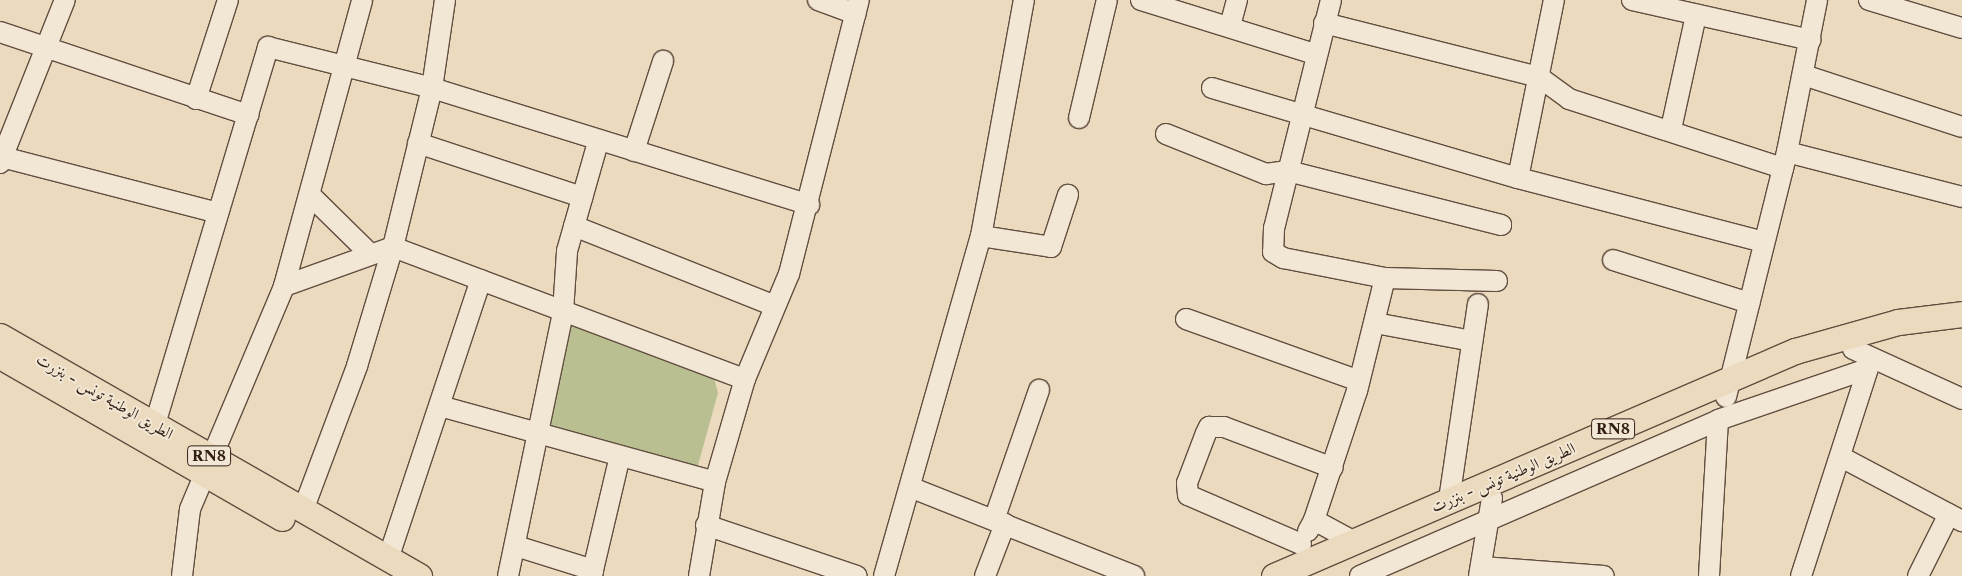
<!DOCTYPE html>
<meta charset="utf-8">
<style>
body{margin:0}
#map{position:relative;width:1962px;height:576px;overflow:hidden;background:#ebdabd;font-family:"Libre Caslon Text",Amiri,serif}
div>[style]{position:absolute}
.green>*{inset:0;background:#b9bf90}
.roads{filter:drop-shadow(1px 0 #624e40) drop-shadow(-1px 0 #624e40) drop-shadow(0 1px #624e40) drop-shadow(0 -1px #624e40)}
.minor>*{height:20px;margin:-10px;padding:0 10px;transform-origin:10px;border-radius:10px;background:#f2e7d4}
.major>*{height:25px;margin:-12.5px;padding:0 12.5px;transform-origin:12.5px;border-radius:12.5px;background:#ebdabd}
span{translate:-50% -50%;white-space:nowrap;text-align:center;line-height:1.15;-webkit-text-stroke:4px #f2e7d4;paint-order:stroke}
.shield-label span{padding:1px 4px;background:#f2e7d4;border:1px solid;border-radius:4px;-webkit-text-stroke-width:0}
.shield-label{font-size:15px;color:#341f17;font-weight:700}
.street-label{font-size:16px;color:#341f17}
</style>
<div id="map">
<div class="green">
<div style="clip-path:polygon(570px 324px,714px 378px,718px 393px,695px 476px,542px 430px)"></div>
</div>
<div class="roads">
<div class="minor">
<div style="left:818px;top:0;width:40px;rotate:20.2deg"></div>
<div style="left:1141px;top:0;width:181px;rotate:17.3deg"></div>
<div style="left:1331px;top:0;width:235px;rotate:104deg"></div>
<div style="left:1274px;top:228px;width:24px;rotate:92deg"></div>
<div style="left:1273px;top:252px;width:12px;rotate:31deg"></div>
<div style="left:1283px;top:258px;width:104px;rotate:11.1deg"></div>
<div style="left:1385px;top:278px;width:112px;rotate:1.5deg"></div>
<div style="left:1632px;top:0;width:183px;rotate:12.6deg"></div>
<div style="left:1869px;top:0;width:97px;rotate:16.8deg"></div>
<div style="left:1324px;top:23px;width:222px;rotate:14.1deg"></div>
<div style="left:1539px;top:77px;width:37px;rotate:36deg"></div>
<div style="left:1569px;top:99px;width:225px;rotate:17.9deg"></div>
<div style="left:1230px;top:26px;width:27px;rotate:-75deg"></div>
<div style="left:0;top:32px;width:262px;rotate:18.5deg"></div>
<div style="left:1804px;top:75px;width:166px;rotate:18.2deg"></div>
<div style="left:1212px;top:88px;width:319px;rotate:16.4deg"></div>
<div style="left:1518px;top:178px;width:254px;rotate:14.6deg"></div>
<div style="left:196px;top:99px;width:104px;rotate:-72.1deg"></div>
<div style="left:1079px;top:118px;width:121px;rotate:-76.7deg"></div>
<div style="left:1671px;top:129px;width:117px;rotate:-77.6deg"></div>
<div style="left:1166px;top:134px;width:108px;rotate:21.8deg"></div>
<div style="left:1266px;top:174px;width:22px;rotate:-8deg"></div>
<div style="left:1288px;top:171px;width:220px;rotate:14.2deg"></div>
<div style="left:418px;top:143px;width:173px;rotate:18.2deg"></div>
<div style="left:634px;top:151px;width:95px;rotate:-72.1deg"></div>
<div style="left:1787px;top:152px;width:181px;rotate:14.4deg"></div>
<div style="left:2px;top:157px;width:223px;rotate:14.5deg"></div>
<div style="left:0;top:163px;width:175px;rotate:-68.3deg"></div>
<div style="left:1518px;top:178px;width:182px;rotate:-78.6deg"></div>
<div style="left:310px;top:195px;width:83px;rotate:44.5deg"></div>
<div style="left:574px;top:226px;width:216px;rotate:21.7deg"></div>
<div style="left:981px;top:236px;width:71px;rotate:8.9deg"></div>
<div style="left:1051px;top:247px;width:55px;rotate:-71.9deg"></div>
<div style="left:1613px;top:260px;width:143px;rotate:17.5deg"></div>
<div style="left:284px;top:286px;width:116px;rotate:-19.7deg"></div>
<div style="left:393px;top:247px;width:376px;rotate:20.6deg"></div>
<div style="left:1186px;top:319px;width:184px;rotate:19.7deg"></div>
<div style="left:1375px;top:323px;width:99px;rotate:10.5deg"></div>
<div style="left:1853px;top:349px;width:120px;rotate:24.6deg"></div>
<div style="left:1726px;top:397px;width:252px;rotate:-76deg"></div>
<div style="left:1787px;top:152px;width:155px;rotate:-78.8deg"></div>
<div style="left:440px;top:406px;width:285px;rotate:15.4deg"></div>
<div style="left:155px;top:424px;width:394px;rotate:-73.3deg"></div>
<div style="left:268px;top:47px;width:169px;rotate:14deg"></div>
<div style="left:432px;top:88px;width:395px;rotate:17.2deg"></div>
<div style="left:1841px;top:457px;width:137px;rotate:27.9deg"></div>
<div style="left:912px;top:488px;width:239px;rotate:21.6deg"></div>
<div style="left:1449px;top:500px;width:198px;rotate:-81.6deg"></div>
<div style="left:303px;top:510px;width:154px;rotate:-69.4deg"></div>
<div style="left:357px;top:366px;width:124px;rotate:-73.2deg"></div>
<div style="left:393px;top:247px;width:164px;rotate:-76.2deg"></div>
<div style="left:432px;top:88px;width:89px;rotate:-81.6deg"></div>
<div style="left:994px;top:520px;width:138px;rotate:-70.9deg"></div>
<div style="left:1314px;top:520px;width:136px;rotate:-71.6deg"></div>
<div style="left:1357px;top:391px;width:116px;rotate:-76.1deg"></div>
<div style="left:706px;top:525px;width:159px;rotate:18.7deg"></div>
<div style="left:1308px;top:531px;width:13px;rotate:-61deg"></div>
<div style="left:1314px;top:520px;width:42px;rotate:28.4deg"></div>
<div style="left:1301px;top:544px;width:123px;rotate:-156.6deg"></div>
<div style="left:1188px;top:495px;width:12px;rotate:-95deg"></div>
<div style="left:1187px;top:483px;width:53px;rotate:-69.2deg"></div>
<div style="left:1206px;top:433px;width:7px;rotate:-63deg"></div>
<div style="left:1209px;top:427px;width:15px"></div>
<div style="left:1224px;top:427px;width:116px;rotate:20.6deg"></div>
<div style="left:516px;top:546px;width:81px;rotate:17.3deg"></div>
<div style="left:593px;top:570px;width:6px;rotate:99deg"></div>
<div style="left:388px;top:559px;width:294px;rotate:-71.6deg"></div>
<div style="left:1482px;top:567px;width:122px;rotate:4.2deg"></div>
<div style="left:593px;top:570px;width:117px;rotate:-76.7deg"></div>
<div style="left:182px;top:576px;width:67px;rotate:-83.2deg"></div>
<div style="left:190px;top:509px;width:242px;rotate:-67.1deg"></div>
<div style="left:284px;top:286px;width:296px;rotate:-74.7deg"></div>
<div style="left:508px;top:576px;width:270px;rotate:-78.2deg"></div>
<div style="left:563px;top:312px;width:61px;rotate:-86.2deg"></div>
<div style="left:567px;top:251px;width:113px;rotate:-74.1deg"></div>
<div style="left:699px;top:576px;width:95px;rotate:-80.3deg"></div>
<div style="left:715px;top:482px;width:107px;rotate:-73.8deg"></div>
<div style="left:745px;top:379px;width:114px;rotate:-67.3deg"></div>
<div style="left:789px;top:274px;width:283px;rotate:-75.7deg"></div>
<div style="left:884px;top:576px;width:354px;rotate:-74.1deg"></div>
<div style="left:981px;top:236px;width:240px;rotate:-79.7deg"></div>
<div style="left:985px;top:576px;width:56px;rotate:-69deg"></div>
<div style="left:1360px;top:576px;width:391px;rotate:-23.5deg"></div>
<div style="left:1718px;top:420px;width:157px;rotate:-18.9deg"></div>
<div style="left:1479px;top:576px;width:79px;rotate:-80.5deg"></div>
<div style="left:1709px;top:576px;width:156px;rotate:-86.7deg"></div>
<div style="left:1801px;top:576px;width:228px;rotate:-72.1deg"></div>
<div style="left:1918px;top:576px;width:69px;rotate:-63.4deg"></div>
</div>
<div class="major">
<div style="left:0;top:336px;width:483px;rotate:29.8deg"></div>
<div style="left:0;top:356px;width:325px;rotate:29.9deg"></div>
<div style="left:1274px;top:576px;width:568px;rotate:-23.36deg"></div>
<div style="left:1795px;top:351px;width:107px;rotate:-15.7deg"></div>
<div style="left:1898px;top:322px;width:64px;rotate:-7.1deg"></div>
</div>
</div>
<div class="shield-label">
<span style="left:1613px;top:429px">RN8</span>
<span style="left:209px;top:456px">RN8</span>
</div>
<div class="street-label">
<span style="left:105px;top:396px;rotate:30deg">الطريق الوطنية تونس - بنزرت</span>
<span style="left:1503px;top:477px;rotate:-23deg">الطريق الوطنية تونس - بنزرت</span>
</div>
</div>
